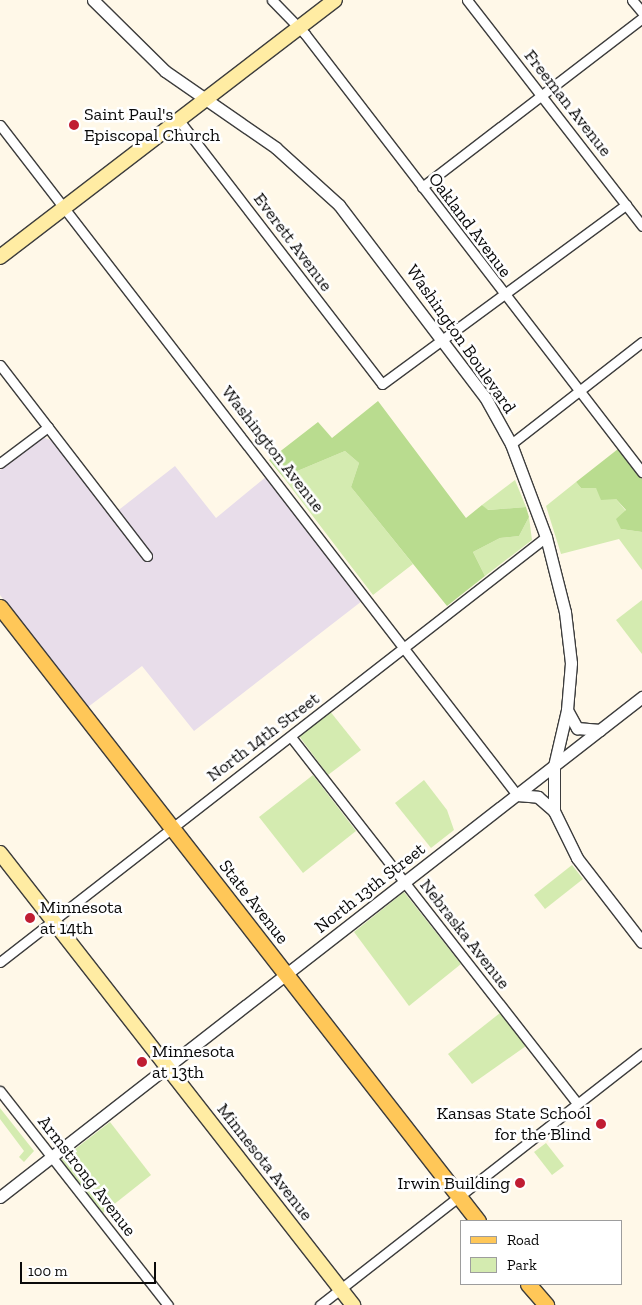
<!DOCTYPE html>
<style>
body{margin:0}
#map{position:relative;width:642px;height:1305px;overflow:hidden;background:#fff8e8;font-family:"Zilla Slab",serif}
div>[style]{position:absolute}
.industrial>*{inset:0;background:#e8ddea}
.green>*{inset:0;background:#d4ebb0}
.forest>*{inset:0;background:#b9dc8f}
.roads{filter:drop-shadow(1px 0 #3d3d3d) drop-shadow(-1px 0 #3d3d3d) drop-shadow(0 1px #3d3d3d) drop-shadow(0 -1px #3d3d3d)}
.minor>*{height:9px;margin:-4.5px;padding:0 4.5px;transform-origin:4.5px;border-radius:4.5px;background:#fff}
.tertiary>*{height:11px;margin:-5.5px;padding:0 5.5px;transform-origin:5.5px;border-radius:5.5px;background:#fff}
.secondary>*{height:14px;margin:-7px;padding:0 7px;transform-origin:7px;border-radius:7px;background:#ffeca3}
.primary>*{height:15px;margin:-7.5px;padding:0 7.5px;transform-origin:7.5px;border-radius:7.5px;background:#ffc758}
.dots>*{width:14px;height:14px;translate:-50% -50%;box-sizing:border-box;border:2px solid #fff;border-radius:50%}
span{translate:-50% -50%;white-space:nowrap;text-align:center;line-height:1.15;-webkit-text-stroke:5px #fff;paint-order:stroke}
.street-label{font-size:18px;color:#0a0a0a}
.poi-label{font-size:18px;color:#0a0a0a}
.left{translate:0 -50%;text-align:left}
.right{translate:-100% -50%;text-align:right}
.legend{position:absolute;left:460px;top:1220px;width:162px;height:65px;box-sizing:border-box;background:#fff;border:1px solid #9d9d9d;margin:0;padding:6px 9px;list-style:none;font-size:15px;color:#0a0a0a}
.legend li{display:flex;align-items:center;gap:10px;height:25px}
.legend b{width:25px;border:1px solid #9d9d9d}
.scale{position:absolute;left:20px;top:1262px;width:136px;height:22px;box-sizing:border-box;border:2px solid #0a0a0a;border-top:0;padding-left:6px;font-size:15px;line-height:18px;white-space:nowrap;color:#0a0a0a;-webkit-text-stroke:4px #fff;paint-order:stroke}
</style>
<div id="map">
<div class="industrial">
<div style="clip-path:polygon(43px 437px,55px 442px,111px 516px,175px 466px,216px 518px,267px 476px,362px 601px,194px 731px,142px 666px,88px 707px,0 595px,0 470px)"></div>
</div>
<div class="green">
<div style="clip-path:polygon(345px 451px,359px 463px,351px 487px,413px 564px,373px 595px,283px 477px)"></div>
<div style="clip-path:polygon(515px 480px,526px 507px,487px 510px,482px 505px)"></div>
<div style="clip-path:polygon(576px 482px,581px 488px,596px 488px,616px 499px,626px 511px,621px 529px,642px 532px,642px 570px,619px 539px,561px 554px,546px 506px)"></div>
<div style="clip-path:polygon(529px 517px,532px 540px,485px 576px,473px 552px,500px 538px,519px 536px)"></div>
<div style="clip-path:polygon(642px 600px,642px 654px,616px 620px)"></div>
<div style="clip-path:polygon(329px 710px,361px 750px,328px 775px,299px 736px)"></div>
<div style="clip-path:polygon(313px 775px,356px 831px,303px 873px,259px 817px)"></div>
<div style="clip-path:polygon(424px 780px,447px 810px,454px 830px,431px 848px,395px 803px)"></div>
<div style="clip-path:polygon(572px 865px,583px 879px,545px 909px,534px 895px)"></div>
<div style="clip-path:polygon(404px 892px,461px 964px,409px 1006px,354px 932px)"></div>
<div style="clip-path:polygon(500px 1013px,526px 1046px,472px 1084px,448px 1054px)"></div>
<div style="clip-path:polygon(0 1108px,34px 1151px,24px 1162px,19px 1157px,24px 1151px,0 1119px)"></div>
<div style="clip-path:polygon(110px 1122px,151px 1175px,103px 1213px,61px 1160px)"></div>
<div style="clip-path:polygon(546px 1143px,564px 1166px,552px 1175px,534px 1152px)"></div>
</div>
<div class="forest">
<div style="clip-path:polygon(378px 401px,466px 518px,482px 505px,488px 510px,526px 507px,529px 517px,519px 536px,500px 538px,473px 552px,485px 576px,447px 606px,351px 487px,359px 463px,345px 451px,283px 477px,269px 460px,318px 422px,332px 438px)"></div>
<div style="clip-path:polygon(618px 449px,642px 479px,642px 532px,621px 529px,616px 519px,626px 510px,616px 499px,601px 500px,596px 488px,581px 488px,576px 482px)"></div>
</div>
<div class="roads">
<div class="minor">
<div style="left:272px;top:0;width:47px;rotate:45.9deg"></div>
<div style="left:305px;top:34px;width:553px;rotate:52.43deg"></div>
<div style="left:467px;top:0;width:286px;rotate:52.2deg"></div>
<div style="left:632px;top:0;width:16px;rotate:50deg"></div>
<div style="left:178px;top:119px;width:334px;rotate:52.4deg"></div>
<div style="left:382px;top:384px;width:303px;rotate:-36.3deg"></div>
<div style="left:0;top:125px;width:846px;rotate:52.34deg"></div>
<div style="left:422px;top:187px;width:277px;rotate:-37.5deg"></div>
<div style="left:0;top:365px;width:241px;rotate:52.4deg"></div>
<div style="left:511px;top:444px;width:166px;rotate:-37.9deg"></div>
<div style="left:0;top:463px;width:60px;rotate:-36.9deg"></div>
<div style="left:291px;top:737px;width:464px;rotate:52deg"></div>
<div style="left:0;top:962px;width:692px;rotate:-37.9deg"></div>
<div style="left:0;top:1091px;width:272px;rotate:51.9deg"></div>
<div style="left:320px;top:1305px;width:409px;rotate:-38deg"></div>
</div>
<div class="tertiary">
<div style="left:93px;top:0;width:101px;rotate:44.6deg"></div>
<div style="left:165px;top:71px;width:135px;rotate:34.7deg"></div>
<div style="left:276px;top:148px;width:85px;rotate:42.1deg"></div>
<div style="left:339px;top:205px;width:241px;rotate:52.8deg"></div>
<div style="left:485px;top:397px;width:54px;rotate:61deg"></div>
<div style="left:511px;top:444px;width:99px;rotate:69.4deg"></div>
<div style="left:546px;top:537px;width:77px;rotate:75.8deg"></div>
<div style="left:565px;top:612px;width:51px;rotate:83.3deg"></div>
<div style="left:571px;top:663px;width:47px;rotate:94.9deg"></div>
<div style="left:567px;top:710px;width:57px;rotate:103.1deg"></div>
<div style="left:554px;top:766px;width:45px;rotate:90deg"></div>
<div style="left:554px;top:811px;width:52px;rotate:63.9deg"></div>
<div style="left:577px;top:858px;width:106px;rotate:52.3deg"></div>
<div style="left:567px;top:710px;width:21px;rotate:61deg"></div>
<div style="left:577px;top:728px;width:23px;rotate:5deg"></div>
<div style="left:517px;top:795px;width:21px;rotate:5deg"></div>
<div style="left:538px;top:797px;width:21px;rotate:41deg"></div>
<div style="left:0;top:1197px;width:814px;rotate:-37.91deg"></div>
</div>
<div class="secondary">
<div style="left:0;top:257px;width:422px;rotate:-37.5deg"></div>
<div style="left:0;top:853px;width:574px;rotate:52.01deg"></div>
</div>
<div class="primary">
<div style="left:0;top:607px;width:778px;rotate:52.1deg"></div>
<div style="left:528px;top:1284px;width:28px;rotate:49deg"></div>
</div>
</div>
<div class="dots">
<div style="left:74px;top:125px;background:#c01d33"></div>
<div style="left:30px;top:918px;background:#c01d33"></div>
<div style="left:142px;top:1062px;background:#c01d33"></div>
<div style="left:601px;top:1124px;background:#c01d33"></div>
<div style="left:520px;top:1183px;background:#c01d33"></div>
</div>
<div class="street-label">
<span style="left:568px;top:103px;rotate:52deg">Freeman Avenue</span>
<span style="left:470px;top:225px;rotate:53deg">Oakland Avenue</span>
<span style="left:293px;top:242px;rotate:53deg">Everett Avenue</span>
<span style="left:461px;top:339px;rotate:55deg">Washington Boulevard</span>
<span style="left:273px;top:449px;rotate:52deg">Washington Avenue</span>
<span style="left:263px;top:737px;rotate:-37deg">North 14th Street</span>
<span style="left:370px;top:888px;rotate:-38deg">North 13th Street</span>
<span style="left:254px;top:902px;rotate:52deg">State Avenue</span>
<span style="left:465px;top:934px;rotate:52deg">Nebraska Avenue</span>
<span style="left:265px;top:1162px;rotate:52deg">Minnesota Avenue</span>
<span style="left:87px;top:1176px;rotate:52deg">Armstrong Avenue</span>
</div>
<div class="poi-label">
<span class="left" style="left:84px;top:125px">Saint Paul's<br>Episcopal Church</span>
<span class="left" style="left:40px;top:918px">Minnesota<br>at 14th</span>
<span class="left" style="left:152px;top:1062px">Minnesota<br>at 13th</span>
<span class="right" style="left:591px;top:1124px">Kansas State School<br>for the Blind</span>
<span class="right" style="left:510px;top:1183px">Irwin Building</span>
</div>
<ul class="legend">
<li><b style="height:6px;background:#ffc758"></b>Road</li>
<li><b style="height:14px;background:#d4ebb0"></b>Park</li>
</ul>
<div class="scale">100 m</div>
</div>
